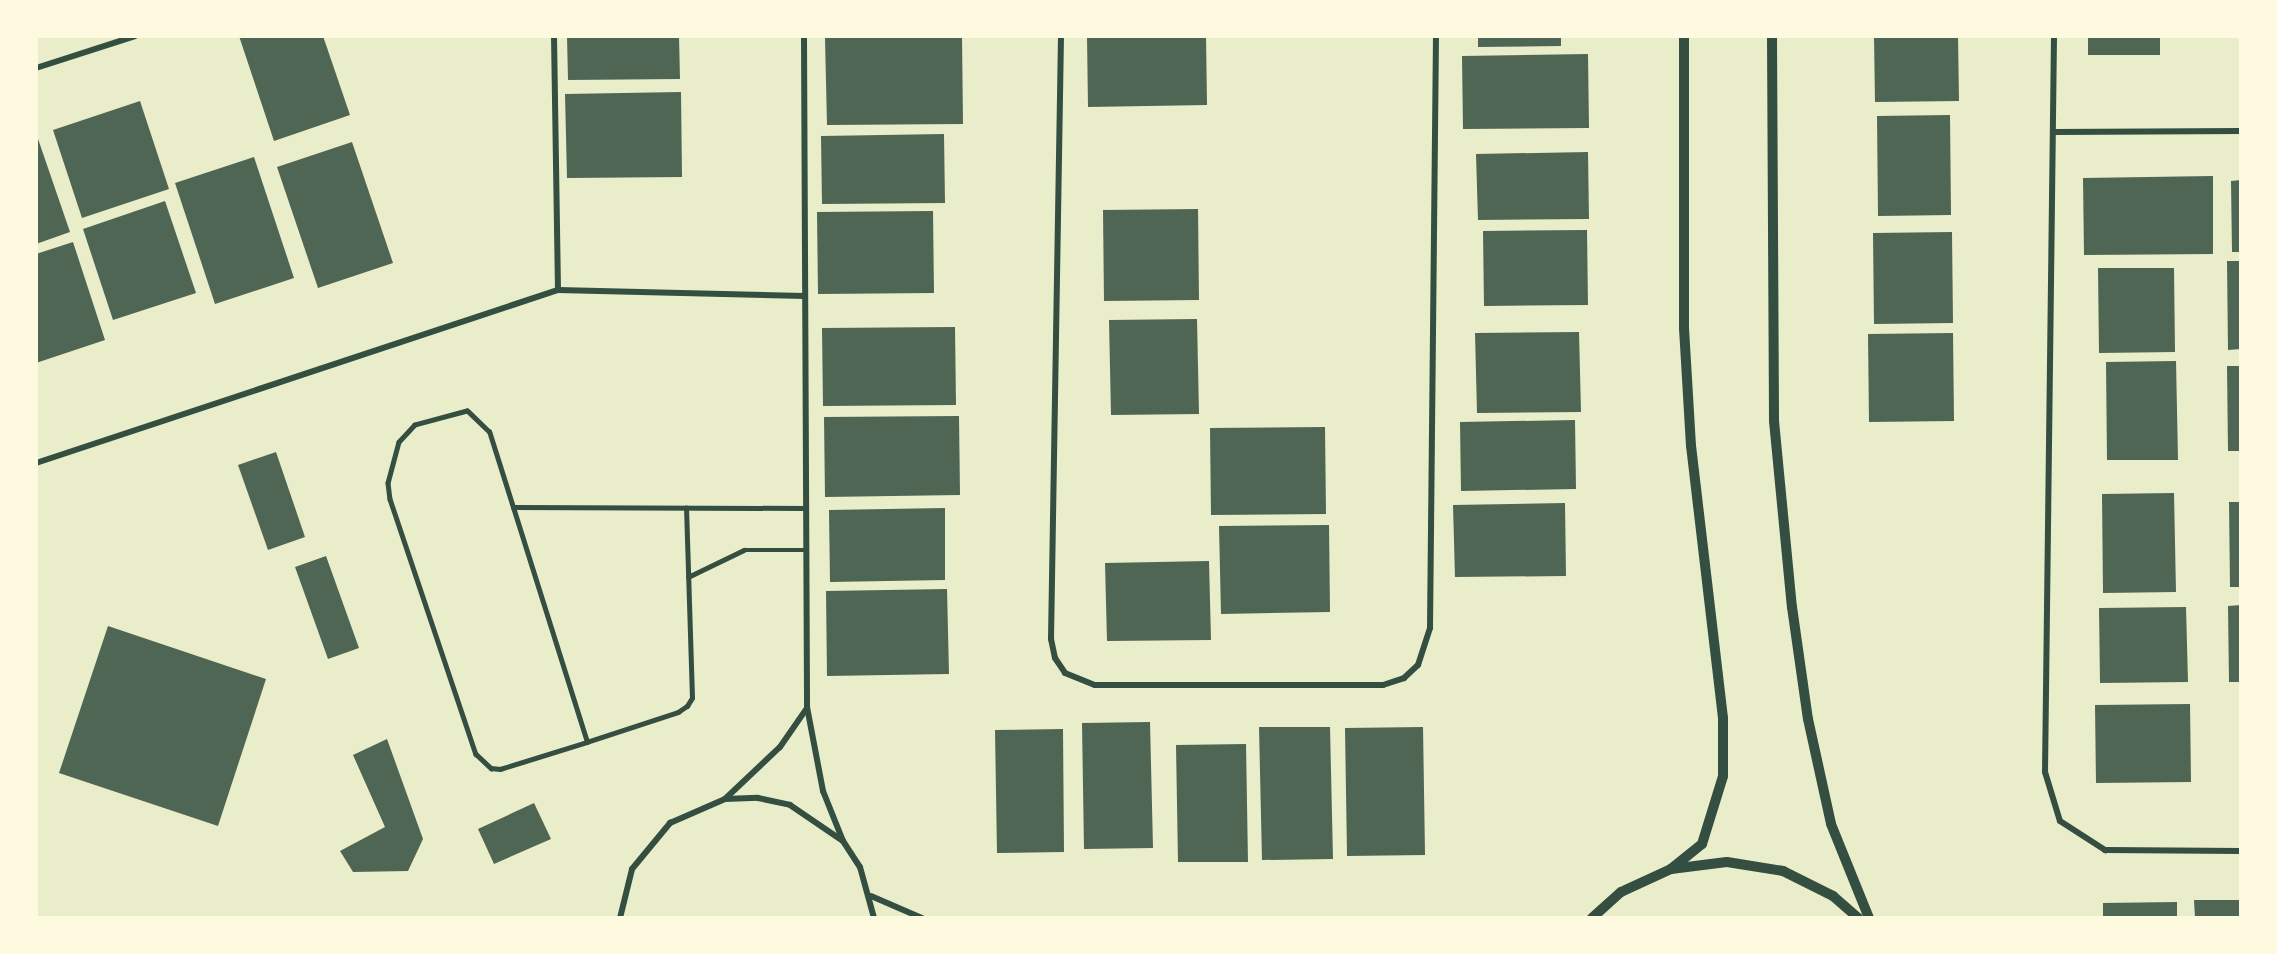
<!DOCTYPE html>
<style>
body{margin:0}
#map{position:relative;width:2277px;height:954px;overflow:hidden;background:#e9edc9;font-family:Inter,sans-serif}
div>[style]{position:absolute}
.building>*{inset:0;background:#4f6655}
.service>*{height:4.5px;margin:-2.25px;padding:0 2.25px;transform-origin:2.25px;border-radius:2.25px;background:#344e41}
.minor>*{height:6px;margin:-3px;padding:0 3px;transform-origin:3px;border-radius:3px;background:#344e41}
.tertiary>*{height:10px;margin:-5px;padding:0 5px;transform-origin:5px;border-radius:5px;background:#344e41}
span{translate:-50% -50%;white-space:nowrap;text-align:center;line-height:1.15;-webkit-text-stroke:4.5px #fefae0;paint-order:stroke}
.frame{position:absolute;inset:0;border:38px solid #fefae0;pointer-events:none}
</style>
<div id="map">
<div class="building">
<div style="clip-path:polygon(239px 36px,323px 36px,350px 115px,274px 141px)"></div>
<div style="clip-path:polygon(567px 36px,679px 36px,680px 79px,568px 80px)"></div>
<div style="clip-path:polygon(962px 36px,963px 124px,827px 125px,825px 38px)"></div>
<div style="clip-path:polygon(1087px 36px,1206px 36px,1207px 105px,1088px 107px)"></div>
<div style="clip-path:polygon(1478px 36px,1561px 36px,1561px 46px,1478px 47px)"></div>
<div style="clip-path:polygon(1874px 36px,1958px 36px,1959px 101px,1875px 102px)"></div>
<div style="clip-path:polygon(2088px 36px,2160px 36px,2160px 55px,2088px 55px)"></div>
<div style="clip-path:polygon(1588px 54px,1589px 128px,1463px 129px,1462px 56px)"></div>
<div style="clip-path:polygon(681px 92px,682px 177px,567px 178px,565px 94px)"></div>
<div style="clip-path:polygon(140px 101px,169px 189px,82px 218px,53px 130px)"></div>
<div style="clip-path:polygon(1950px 115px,1951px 215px,1878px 216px,1877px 116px)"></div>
<div style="clip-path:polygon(36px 133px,70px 232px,36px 244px)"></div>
<div style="clip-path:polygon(944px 134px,945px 203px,822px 204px,821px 136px)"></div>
<div style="clip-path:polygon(352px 142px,393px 263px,318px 288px,277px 167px)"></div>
<div style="clip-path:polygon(1588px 152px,1589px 219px,1478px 220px,1476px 154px)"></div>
<div style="clip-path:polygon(254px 157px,294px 278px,215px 304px,175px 183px)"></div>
<div style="clip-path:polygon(2213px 176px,2213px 254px,2084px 255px,2083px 178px)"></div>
<div style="clip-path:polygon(2241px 180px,2241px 252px,2232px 252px,2231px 181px)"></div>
<div style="clip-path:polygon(165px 201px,196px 293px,113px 320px,83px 229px)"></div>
<div style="clip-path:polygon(1198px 209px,1199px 300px,1104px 301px,1103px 210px)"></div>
<div style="clip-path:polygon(933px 211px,934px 293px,818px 294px,817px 212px)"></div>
<div style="clip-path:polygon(1587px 230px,1588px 305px,1484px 306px,1483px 231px)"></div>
<div style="clip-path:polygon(1952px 232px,1953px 323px,1874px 324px,1873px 233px)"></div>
<div style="clip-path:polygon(73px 242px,105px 340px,36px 363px,36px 254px)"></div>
<div style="clip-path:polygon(2227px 261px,2241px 261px,2241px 349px,2228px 350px)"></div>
<div style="clip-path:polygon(2098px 268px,2174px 268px,2175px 352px,2099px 353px)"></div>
<div style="clip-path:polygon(1197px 319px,1199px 414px,1111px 415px,1109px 320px)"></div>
<div style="clip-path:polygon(955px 327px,956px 405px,823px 406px,822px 328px)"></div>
<div style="clip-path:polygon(1579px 332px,1581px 412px,1477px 413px,1475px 333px)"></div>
<div style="clip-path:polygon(1953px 333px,1954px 421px,1869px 422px,1868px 334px)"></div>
<div style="clip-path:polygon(2176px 361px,2178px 460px,2107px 460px,2106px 362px)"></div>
<div style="clip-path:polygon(2227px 366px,2241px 366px,2241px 451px,2228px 451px)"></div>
<div style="clip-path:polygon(959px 416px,960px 495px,825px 497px,824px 417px)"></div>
<div style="clip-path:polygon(1575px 420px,1576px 489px,1461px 491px,1460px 422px)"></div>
<div style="clip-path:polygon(1325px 427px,1326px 514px,1211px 515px,1210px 428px)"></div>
<div style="clip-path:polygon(276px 452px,305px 537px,268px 550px,238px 465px)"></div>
<div style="clip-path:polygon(2174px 493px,2176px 592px,2103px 593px,2102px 494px)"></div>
<div style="clip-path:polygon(2229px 502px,2241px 502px,2241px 587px,2230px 587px)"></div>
<div style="clip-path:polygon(1565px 503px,1566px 576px,1455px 577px,1453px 505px)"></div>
<div style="clip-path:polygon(945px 508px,945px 580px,830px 582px,829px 510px)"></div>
<div style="clip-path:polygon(1329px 525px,1330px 612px,1221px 614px,1219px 526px)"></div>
<div style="clip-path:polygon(326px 556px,359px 648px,328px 659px,295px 567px)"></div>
<div style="clip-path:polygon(1209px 561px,1211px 640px,1107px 641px,1105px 563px)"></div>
<div style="clip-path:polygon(947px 589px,949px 674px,827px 676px,826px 591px)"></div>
<div style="clip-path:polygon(2241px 605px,2241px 682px,2229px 682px,2228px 606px)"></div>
<div style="clip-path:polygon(2186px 607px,2188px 682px,2100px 683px,2099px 608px)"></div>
<div style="clip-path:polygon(108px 626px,266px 679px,218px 826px,59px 773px)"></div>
<div style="clip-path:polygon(2190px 704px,2191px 782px,2096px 783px,2095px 705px)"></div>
<div style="clip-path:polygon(1150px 722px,1153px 848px,1084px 849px,1082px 723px)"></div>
<div style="clip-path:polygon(1259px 727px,1330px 727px,1333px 859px,1262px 860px)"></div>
<div style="clip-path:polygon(1423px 727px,1425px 855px,1347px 856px,1345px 728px)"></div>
<div style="clip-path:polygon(1063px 729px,1064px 852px,997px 853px,995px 730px)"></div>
<div style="clip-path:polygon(387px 739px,423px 839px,408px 871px,353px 872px,340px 851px,385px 827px,353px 755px)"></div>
<div style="clip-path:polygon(1246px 744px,1248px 862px,1178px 862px,1176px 745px)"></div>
<div style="clip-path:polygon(534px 803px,551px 839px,494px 864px,478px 829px)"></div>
<div style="clip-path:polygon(2194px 900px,2241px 900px,2241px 918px,2195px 918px)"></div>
<div style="clip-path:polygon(2177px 902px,2177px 918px,2103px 918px,2103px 903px)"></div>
</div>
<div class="service">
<div style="left:513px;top:507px;width:293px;rotate:0.2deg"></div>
<div style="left:688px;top:577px;width:62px;rotate:-25.7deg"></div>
<div style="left:744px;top:550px;width:62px"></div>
<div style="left:587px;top:742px;width:325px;rotate:-107.5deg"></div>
<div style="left:489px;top:432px;width:30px;rotate:-136deg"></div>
<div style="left:467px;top:411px;width:54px;rotate:164.9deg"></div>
<div style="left:415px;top:425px;width:23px;rotate:133deg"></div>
<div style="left:399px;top:442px;width:42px;rotate:105deg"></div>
<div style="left:388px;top:483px;width:16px;rotate:83deg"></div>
<div style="left:390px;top:499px;width:269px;rotate:71.4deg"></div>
<div style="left:476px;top:754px;width:21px;rotate:43deg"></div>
<div style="left:491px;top:768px;width:9px;rotate:6deg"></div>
<div style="left:500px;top:769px;width:91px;rotate:-17.2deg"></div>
<div style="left:587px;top:742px;width:96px;rotate:-18.2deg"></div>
<div style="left:678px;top:712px;width:11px;rotate:-34deg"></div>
<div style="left:687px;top:706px;width:9px;rotate:-58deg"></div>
<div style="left:692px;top:698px;width:190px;rotate:-91.8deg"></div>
</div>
<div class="minor">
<div style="left:554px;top:36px;width:254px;rotate:89.1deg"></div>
<div style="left:804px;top:36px;width:671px;rotate:89.74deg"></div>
<div style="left:807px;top:707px;width:86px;rotate:79.2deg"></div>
<div style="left:823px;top:791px;width:54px;rotate:68.2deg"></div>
<div style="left:1061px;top:36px;width:603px;rotate:90.95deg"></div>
<div style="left:1051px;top:639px;width:19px;rotate:78deg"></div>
<div style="left:1055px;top:658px;width:18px;rotate:56deg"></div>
<div style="left:1065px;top:673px;width:32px;rotate:22deg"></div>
<div style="left:1095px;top:685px;width:288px"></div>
<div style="left:1383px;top:685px;width:22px;rotate:-18deg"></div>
<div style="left:1404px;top:678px;width:19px;rotate:-43deg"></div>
<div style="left:1418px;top:665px;width:39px;rotate:-72deg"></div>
<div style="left:1430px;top:628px;width:592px;rotate:-89.42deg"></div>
<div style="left:2054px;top:36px;width:736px;rotate:90.7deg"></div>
<div style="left:2045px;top:772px;width:51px;rotate:73deg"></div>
<div style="left:2060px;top:821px;width:54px;rotate:32.8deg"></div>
<div style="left:2105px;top:850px;width:136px;rotate:0.4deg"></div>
<div style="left:36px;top:68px;width:104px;rotate:-17.9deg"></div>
<div style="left:2055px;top:132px;width:186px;rotate:-0.3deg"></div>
<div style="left:36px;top:463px;width:550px;rotate:-18.34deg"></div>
<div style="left:558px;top:290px;width:247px;rotate:1.4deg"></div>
<div style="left:726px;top:798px;width:74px;rotate:-43.4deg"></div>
<div style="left:780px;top:747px;width:47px;rotate:-55.3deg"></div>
<div style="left:871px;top:896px;width:56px;rotate:23.3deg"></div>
<div style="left:620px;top:918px;width:50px;rotate:-76.2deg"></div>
<div style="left:632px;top:869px;width:60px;rotate:-50.4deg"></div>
<div style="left:670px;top:823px;width:60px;rotate:-23.6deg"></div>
<div style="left:725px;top:799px;width:33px;rotate:-2deg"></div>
<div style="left:758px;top:798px;width:33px;rotate:12deg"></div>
<div style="left:790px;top:805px;width:64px;rotate:34.2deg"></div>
<div style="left:843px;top:841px;width:31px;rotate:57deg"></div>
<div style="left:860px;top:867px;width:53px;rotate:74.6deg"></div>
</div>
<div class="tertiary">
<div style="left:1772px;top:36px;width:385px;rotate:89.7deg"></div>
<div style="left:1774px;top:421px;width:187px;rotate:84.5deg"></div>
<div style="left:1792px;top:607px;width:113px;rotate:81.9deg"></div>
<div style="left:1808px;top:719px;width:107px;rotate:77.6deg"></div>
<div style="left:1831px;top:824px;width:101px;rotate:68deg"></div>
<div style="left:1671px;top:869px;width:40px;rotate:-39deg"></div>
<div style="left:1702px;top:844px;width:71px;rotate:-72.8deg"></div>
<div style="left:1723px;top:776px;width:58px;rotate:-90deg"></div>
<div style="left:1723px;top:718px;width:274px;rotate:-96.7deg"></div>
<div style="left:1691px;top:446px;width:117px;rotate:-93.4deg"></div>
<div style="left:1684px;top:329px;width:293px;rotate:-90deg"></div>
<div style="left:1592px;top:918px;width:39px;rotate:-42deg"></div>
<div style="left:1621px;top:892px;width:55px;rotate:-24.7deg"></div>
<div style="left:1671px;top:869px;width:56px;rotate:-7.1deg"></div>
<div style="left:1727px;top:862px;width:57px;rotate:9.1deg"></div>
<div style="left:1783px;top:871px;width:56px;rotate:26.6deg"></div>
<div style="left:1833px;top:896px;width:33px;rotate:41deg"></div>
</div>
<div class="frame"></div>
</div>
